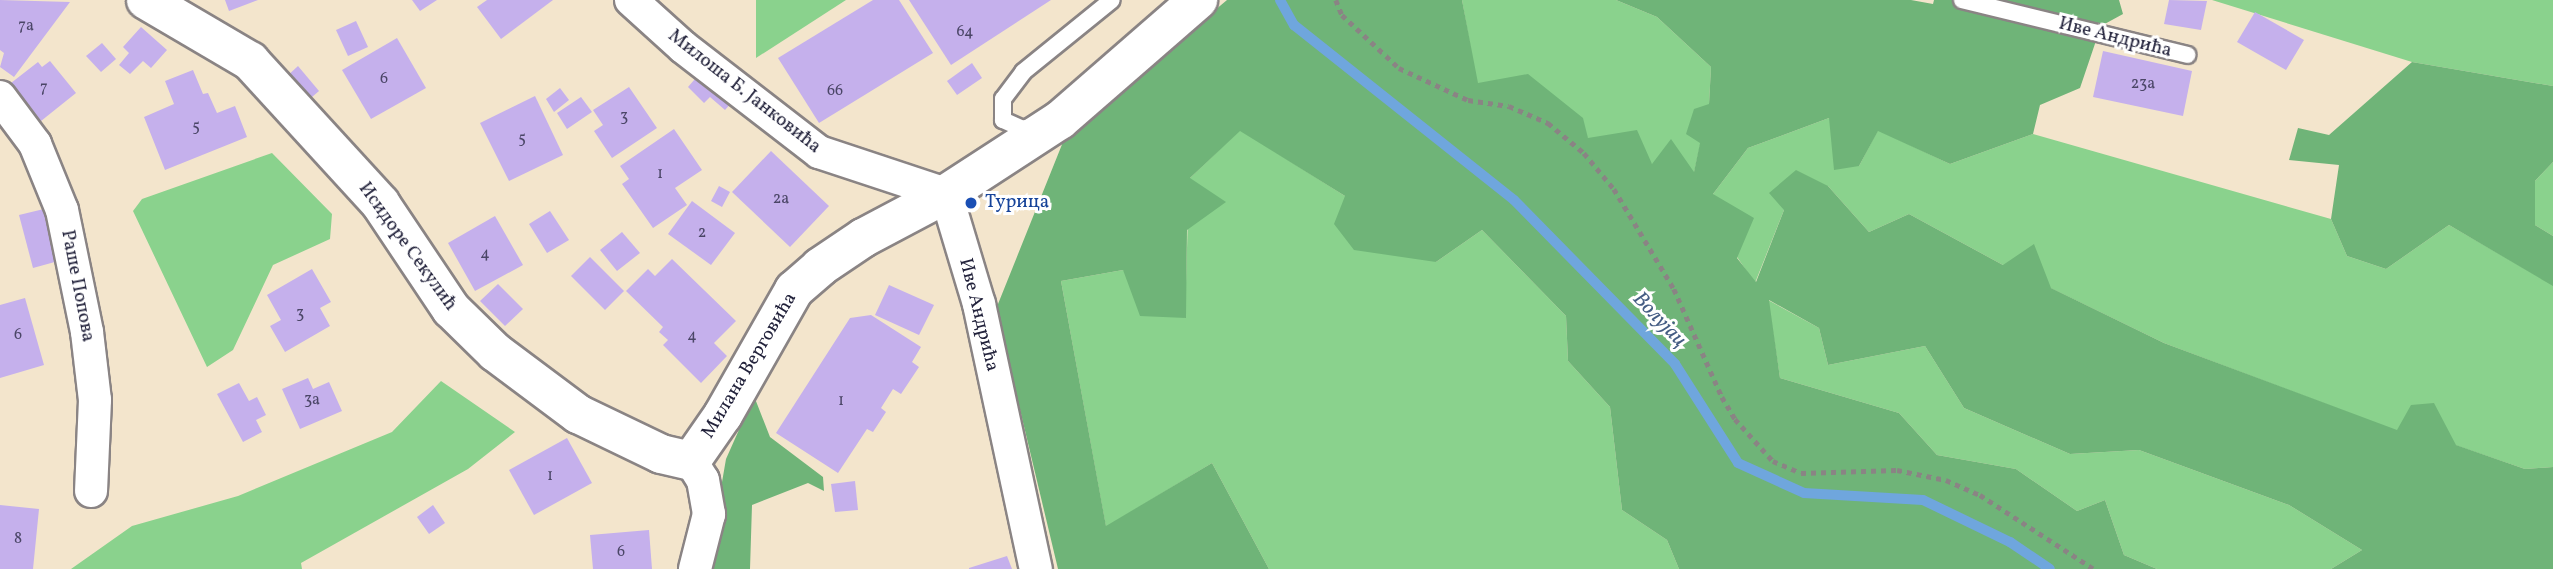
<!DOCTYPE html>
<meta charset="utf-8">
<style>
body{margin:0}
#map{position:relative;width:2553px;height:569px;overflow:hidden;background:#f3e5cc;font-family:Vollkorn,serif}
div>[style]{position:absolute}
.green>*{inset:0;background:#8ad28d}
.forest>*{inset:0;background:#6fb478}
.stream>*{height:10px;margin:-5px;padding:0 5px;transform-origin:5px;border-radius:5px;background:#6fa6dd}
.building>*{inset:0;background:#c5b0ec}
.path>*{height:4.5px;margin-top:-2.25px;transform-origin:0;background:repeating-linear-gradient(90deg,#8a8484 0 5px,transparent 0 10px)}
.roads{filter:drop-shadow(2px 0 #8a8484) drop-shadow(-2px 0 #8a8484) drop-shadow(0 2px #8a8484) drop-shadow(0 -2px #8a8484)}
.lane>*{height:16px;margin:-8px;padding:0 8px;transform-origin:8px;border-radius:8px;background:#fff}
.street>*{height:32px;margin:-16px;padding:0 16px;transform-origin:16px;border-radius:16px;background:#fff}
.secondary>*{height:38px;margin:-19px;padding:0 19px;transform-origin:19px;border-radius:19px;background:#fff}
.dots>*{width:19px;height:19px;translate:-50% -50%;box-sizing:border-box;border:4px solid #fff;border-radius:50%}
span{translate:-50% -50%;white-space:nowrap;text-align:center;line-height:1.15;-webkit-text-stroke:6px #fff;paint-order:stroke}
.number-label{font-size:16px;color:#4b4667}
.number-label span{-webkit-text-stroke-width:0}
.street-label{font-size:19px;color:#22223b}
.transit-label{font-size:19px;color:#164399}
.left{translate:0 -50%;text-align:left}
.water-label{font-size:21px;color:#455d84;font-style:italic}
</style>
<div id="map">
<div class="green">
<div style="clip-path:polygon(756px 0,846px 0,756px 58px)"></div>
<div style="clip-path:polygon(1462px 0,1616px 0,1657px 17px,1711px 67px,1709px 104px,1694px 173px,1652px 164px,1588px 138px,1477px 84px)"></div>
<div style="clip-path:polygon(2212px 0,2553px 0,2553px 86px,2412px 62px)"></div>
<div style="clip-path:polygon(1829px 118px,1859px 166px,1878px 130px,1950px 164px,2033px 134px,2331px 219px,2347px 256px,2386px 269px,2449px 225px,2553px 285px,2553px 467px,2525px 469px,2455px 445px,2397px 431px,2164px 343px,2003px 265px,1909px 214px,1869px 232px,1828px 186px,1784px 210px,1755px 283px,1737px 257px,1713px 194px,1748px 148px)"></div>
<div style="clip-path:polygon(1240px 130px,1345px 196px,1436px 262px,1482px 230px,1566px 316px,1568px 361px,1610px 407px,1622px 510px,1667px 540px,1679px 569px,1269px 569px,1212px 463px,1106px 527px,1061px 281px,1123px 270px,1185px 318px,1189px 179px)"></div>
<div style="clip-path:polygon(272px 153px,332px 214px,330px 239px,273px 265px,233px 350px,207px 367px,133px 211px,142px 199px)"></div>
<div style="clip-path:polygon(2553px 162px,2553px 236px,2535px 225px,2535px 181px)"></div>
<div style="clip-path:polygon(1768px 300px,1819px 328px,1828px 365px,1925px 346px,1964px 408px,2070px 454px,2139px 450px,2289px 505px,2362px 550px,2331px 569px,2157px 569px,2124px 555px,2105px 500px,2077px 511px,2016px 469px,1937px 455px,1899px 413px,1780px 378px)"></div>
<div style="clip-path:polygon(441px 381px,515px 432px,468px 469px,301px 563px,302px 569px,71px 569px,132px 526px,238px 496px,392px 432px)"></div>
</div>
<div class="forest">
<div style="clip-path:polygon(1227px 0,1462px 0,1478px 83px,1528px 74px,1583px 118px,1588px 138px,1637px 130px,1652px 164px,1671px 139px,1694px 172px,1700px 143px,1686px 134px,1694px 109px,1709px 104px,1711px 67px,1657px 17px,1616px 0,1911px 0,1933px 4px,1934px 0,2119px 0,2123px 14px,2101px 26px,2080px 88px,2040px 105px,2033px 134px,1950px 164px,1878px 131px,1859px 166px,1834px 170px,1829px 118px,1748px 148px,1713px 194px,1754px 218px,1737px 258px,1756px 282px,1784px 210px,1769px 193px,1796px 170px,1828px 186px,1869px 232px,1909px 214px,2003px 265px,2034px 244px,2051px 288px,2164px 343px,2397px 430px,2411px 405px,2434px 403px,2456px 445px,2525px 469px,2553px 467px,2553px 569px,2331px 569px,2362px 550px,2289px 505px,2139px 450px,2070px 454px,1964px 408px,1925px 346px,1828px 365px,1819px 328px,1769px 300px,1780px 378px,1899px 413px,1937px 455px,2016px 469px,2077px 511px,2105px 500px,2124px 555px,2157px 569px,1679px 569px,1667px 540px,1622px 510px,1610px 407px,1568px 361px,1566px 316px,1482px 230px,1436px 262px,1354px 250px,1334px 224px,1345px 196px,1240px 131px,1190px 178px,1226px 202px,1187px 230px,1186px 318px,1140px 316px,1123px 270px,1061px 281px,1106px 526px,1212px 463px,1269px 569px,1058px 569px,996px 309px,1065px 137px)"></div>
<div style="clip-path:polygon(2412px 62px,2553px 86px,2553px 162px,2535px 181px,2535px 225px,2553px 236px,2553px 286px,2449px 225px,2386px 269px,2347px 256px,2331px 219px,2339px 165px,2289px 160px,2298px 128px,2329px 135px)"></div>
<div style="clip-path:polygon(754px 396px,770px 437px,823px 477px,824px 491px,808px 483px,752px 505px,750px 569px,707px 569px,726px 459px)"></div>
</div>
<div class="stream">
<div style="left:1280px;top:0;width:29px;rotate:61deg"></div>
<div style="left:1294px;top:25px;width:281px;rotate:38.5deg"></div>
<div style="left:1514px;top:200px;width:230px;rotate:45.5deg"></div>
<div style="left:1675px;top:364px;width:117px;rotate:57.5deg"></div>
<div style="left:1738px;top:463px;width:72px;rotate:24.4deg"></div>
<div style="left:1804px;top:493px;width:119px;rotate:3.4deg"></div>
<div style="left:1923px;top:500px;width:97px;rotate:25.8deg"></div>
<div style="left:2010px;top:542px;width:48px;rotate:34deg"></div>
</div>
<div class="building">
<div style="clip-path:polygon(0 0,70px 2px,14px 77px,0 67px,4px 53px,0 50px)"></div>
<div style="clip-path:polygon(225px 0,258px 0,229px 11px)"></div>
<div style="clip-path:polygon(412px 0,437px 0,420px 11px)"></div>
<div style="clip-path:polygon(487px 0,553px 0,501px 39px,477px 7px)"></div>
<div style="clip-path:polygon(873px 0,899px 0,933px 53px,819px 123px,778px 58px)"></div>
<div style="clip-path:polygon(909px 0,1051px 0,951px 65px)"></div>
<div style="clip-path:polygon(2169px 0,2207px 1px,2201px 30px,2164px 24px)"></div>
<div style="clip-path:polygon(2255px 12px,2304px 40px,2286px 70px,2237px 42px)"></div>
<div style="clip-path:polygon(356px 21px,368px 47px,348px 56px,336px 30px)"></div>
<div style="clip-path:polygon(141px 27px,167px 50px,151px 68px,143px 61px,130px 74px,119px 65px,129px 53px,123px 47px)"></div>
<div style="clip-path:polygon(397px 38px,426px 88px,371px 119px,342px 70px)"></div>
<div style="clip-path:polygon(102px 43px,116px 59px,101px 72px,86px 56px)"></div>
<div style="clip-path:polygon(2103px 51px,2192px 71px,2183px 116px,2093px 97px)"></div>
<div style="clip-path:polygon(50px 61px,76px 93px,41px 121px,11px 83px,38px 62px,42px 67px)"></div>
<div style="clip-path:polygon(972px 63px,982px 78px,957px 95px,947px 81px)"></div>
<div style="clip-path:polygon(298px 66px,319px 91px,305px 103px,285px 78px)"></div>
<div style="clip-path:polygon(193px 70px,203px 94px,208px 93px,217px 113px,235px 106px,247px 137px,165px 170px,144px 117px,174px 104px,165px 81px)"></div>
<div style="clip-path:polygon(701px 72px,733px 101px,725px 110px,710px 97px,704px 103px,688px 87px)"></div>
<div style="clip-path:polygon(629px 87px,657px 128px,612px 158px,594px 131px,603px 125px,593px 110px)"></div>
<div style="clip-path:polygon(560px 88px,569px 100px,554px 112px,546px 99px)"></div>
<div style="clip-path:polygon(535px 96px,563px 155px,509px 181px,480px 123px)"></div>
<div style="clip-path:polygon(581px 97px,592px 112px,567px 129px,557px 113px)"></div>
<div style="clip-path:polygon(674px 129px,702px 170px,675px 188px,687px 205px,653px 228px,622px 184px,629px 179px,620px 166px)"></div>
<div style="clip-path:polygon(771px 151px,829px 206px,790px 247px,732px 192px)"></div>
<div style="clip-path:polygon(719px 186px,730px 192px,722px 207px,711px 201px)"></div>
<div style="clip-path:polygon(692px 201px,735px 233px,711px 265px,668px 234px)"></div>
<div style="clip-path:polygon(48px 208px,62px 260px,33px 268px,19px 215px)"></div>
<div style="clip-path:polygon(550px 211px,569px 240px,547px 253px,529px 224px)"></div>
<div style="clip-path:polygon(495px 216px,523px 265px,475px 291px,448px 243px)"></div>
<div style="clip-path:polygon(622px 232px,640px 253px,617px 271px,600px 250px)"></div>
<div style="clip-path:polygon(590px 257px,624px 291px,605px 310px,571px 276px)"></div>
<div style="clip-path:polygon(672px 259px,736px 321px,714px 343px,727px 356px,701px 383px,663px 345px,668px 340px,659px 332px,663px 327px,626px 291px,648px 269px,655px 276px)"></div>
<div style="clip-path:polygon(312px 269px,331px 302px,320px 308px,330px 326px,285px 352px,270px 326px,281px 320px,267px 295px)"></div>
<div style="clip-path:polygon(498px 284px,523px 309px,505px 326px,480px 301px)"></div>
<div style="clip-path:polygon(889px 285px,934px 305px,919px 335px,875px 315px)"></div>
<div style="clip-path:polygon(25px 298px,44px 365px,0 378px,0 305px)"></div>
<div style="clip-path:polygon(871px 315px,921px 347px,912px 362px,919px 367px,901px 394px,893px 389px,881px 408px,886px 412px,873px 432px,867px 429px,838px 473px,776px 433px,850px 318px)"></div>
<div style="clip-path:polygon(308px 378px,313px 389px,329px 382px,342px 411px,300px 429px,282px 389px)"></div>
<div style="clip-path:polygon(239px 383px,249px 401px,257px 397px,266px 415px,256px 420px,262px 432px,243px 442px,217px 394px)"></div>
<div style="clip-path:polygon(567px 438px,592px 483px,534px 515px,509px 470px)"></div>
<div style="clip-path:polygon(855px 481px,858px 510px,835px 512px,831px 484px)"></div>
<div style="clip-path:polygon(0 505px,39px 509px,33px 569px,0 569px)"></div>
<div style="clip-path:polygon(433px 505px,445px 523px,429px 534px,417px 517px)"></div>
<div style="clip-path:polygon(649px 530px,652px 569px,593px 569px,590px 535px)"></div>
<div style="clip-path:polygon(1007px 556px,1012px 569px,969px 569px,969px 568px)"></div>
</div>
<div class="path">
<div style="left:1336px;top:0;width:16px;rotate:68deg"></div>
<div style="left:1342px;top:15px;width:78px;rotate:42.9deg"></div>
<div style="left:1399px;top:68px;width:76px;rotate:24.9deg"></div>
<div style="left:1468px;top:100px;width:41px;rotate:8.3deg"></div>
<div style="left:1509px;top:106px;width:43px;rotate:23.6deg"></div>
<div style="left:1548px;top:123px;width:47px;rotate:39.8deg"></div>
<div style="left:1584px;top:153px;width:47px;rotate:50.2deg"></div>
<div style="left:1614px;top:189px;width:117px;rotate:59deg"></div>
<div style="left:1674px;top:289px;width:118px;rotate:66deg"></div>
<div style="left:1722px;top:397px;width:26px;rotate:59deg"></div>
<div style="left:1735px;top:419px;width:57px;rotate:47.9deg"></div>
<div style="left:1773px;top:461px;width:30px;rotate:23deg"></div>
<div style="left:1801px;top:473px;width:96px;rotate:-1.8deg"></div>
<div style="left:1897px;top:470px;width:50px;rotate:11.5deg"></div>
<div style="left:1946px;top:480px;width:37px;rotate:24deg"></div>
<div style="left:1980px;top:495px;width:136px;rotate:33deg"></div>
</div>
<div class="roads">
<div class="lane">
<div style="left:1962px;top:0;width:232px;rotate:13.7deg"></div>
<div style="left:1034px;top:126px;width:11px;rotate:165deg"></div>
<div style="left:1023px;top:129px;width:22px;rotate:-156deg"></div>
<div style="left:1003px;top:120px;width:21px;rotate:-90deg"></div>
<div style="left:1003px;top:99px;width:34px;rotate:-53deg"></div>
<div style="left:1023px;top:72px;width:114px;rotate:-39deg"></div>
</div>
<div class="street">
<div style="left:631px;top:0;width:70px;rotate:42.1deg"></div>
<div style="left:683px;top:47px;width:172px;rotate:37.7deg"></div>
<div style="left:819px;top:152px;width:134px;rotate:18.3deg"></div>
<div style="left:946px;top:194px;width:115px;rotate:73.3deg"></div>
<div style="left:979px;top:304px;width:271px;rotate:77.9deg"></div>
<div style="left:0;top:97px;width:59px;rotate:53.3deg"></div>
<div style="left:35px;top:144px;width:71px;rotate:67.8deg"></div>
<div style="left:62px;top:210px;width:125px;rotate:78.4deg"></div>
<div style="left:87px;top:332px;width:68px;rotate:83.3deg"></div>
<div style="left:95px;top:400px;width:91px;rotate:92.5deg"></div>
<div style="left:691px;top:461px;width:22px;rotate:58deg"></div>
<div style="left:703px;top:480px;width:35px;rotate:80deg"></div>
<div style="left:709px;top:514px;width:57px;rotate:104.3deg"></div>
</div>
<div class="secondary">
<div style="left:146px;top:0;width:121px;rotate:30.4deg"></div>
<div style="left:250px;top:61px;width:193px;rotate:47.5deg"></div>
<div style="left:380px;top:203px;width:128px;rotate:56.2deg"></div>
<div style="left:451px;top:309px;width:62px;rotate:44.3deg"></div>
<div style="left:495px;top:352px;width:104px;rotate:36.8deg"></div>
<div style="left:578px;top:414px;width:92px;rotate:25.7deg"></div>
<div style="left:661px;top:454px;width:31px;rotate:13deg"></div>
<div style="left:691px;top:461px;width:56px;rotate:-55.2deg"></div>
<div style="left:723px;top:415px;width:144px;rotate:-60.4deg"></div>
<div style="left:794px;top:290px;width:35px;rotate:-41deg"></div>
<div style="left:820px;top:267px;width:52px;rotate:-34deg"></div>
<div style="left:863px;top:238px;width:94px;rotate:-27.9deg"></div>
<div style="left:946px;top:194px;width:136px;rotate:-33deg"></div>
<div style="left:1060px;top:120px;width:183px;rotate:-41deg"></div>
</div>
</div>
<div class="dots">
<div style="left:971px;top:203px;background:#1a4fb4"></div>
</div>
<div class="number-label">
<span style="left:26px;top:26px">7a</span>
<span style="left:965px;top:32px">64</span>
<span style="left:384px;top:79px">6</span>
<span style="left:2143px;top:84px">23a</span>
<span style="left:44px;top:88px">7</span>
<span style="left:835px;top:91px">66</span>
<span style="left:624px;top:117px">3</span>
<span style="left:196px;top:127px">5</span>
<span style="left:522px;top:139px">5</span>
<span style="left:660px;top:174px">1</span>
<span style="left:781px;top:199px">2a</span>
<span style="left:702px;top:233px">2</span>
<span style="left:485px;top:254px">4</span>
<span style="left:300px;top:314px">3</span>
<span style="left:18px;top:335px">6</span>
<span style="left:692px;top:336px">4</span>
<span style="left:312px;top:400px">3a</span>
<span style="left:841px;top:401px">1</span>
<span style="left:550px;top:476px">1</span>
<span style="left:18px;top:539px">8</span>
<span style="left:621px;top:552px">6</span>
</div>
<div class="street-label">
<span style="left:2115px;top:38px;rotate:14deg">Иве Андрића</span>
<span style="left:744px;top:92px;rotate:38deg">Милоша Б. Јанковића</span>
<span style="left:407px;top:247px;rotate:54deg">Исидоре Секулић</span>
<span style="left:77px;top:286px;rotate:79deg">Раше Попова</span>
<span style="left:978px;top:315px;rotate:76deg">Иве Андрића</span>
<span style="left:750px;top:366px;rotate:-59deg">Милана Верговића</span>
</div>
<div class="transit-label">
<span class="left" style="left:985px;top:203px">Турица</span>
</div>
<div class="water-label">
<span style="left:1659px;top:320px;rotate:46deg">Волујац</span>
</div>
</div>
